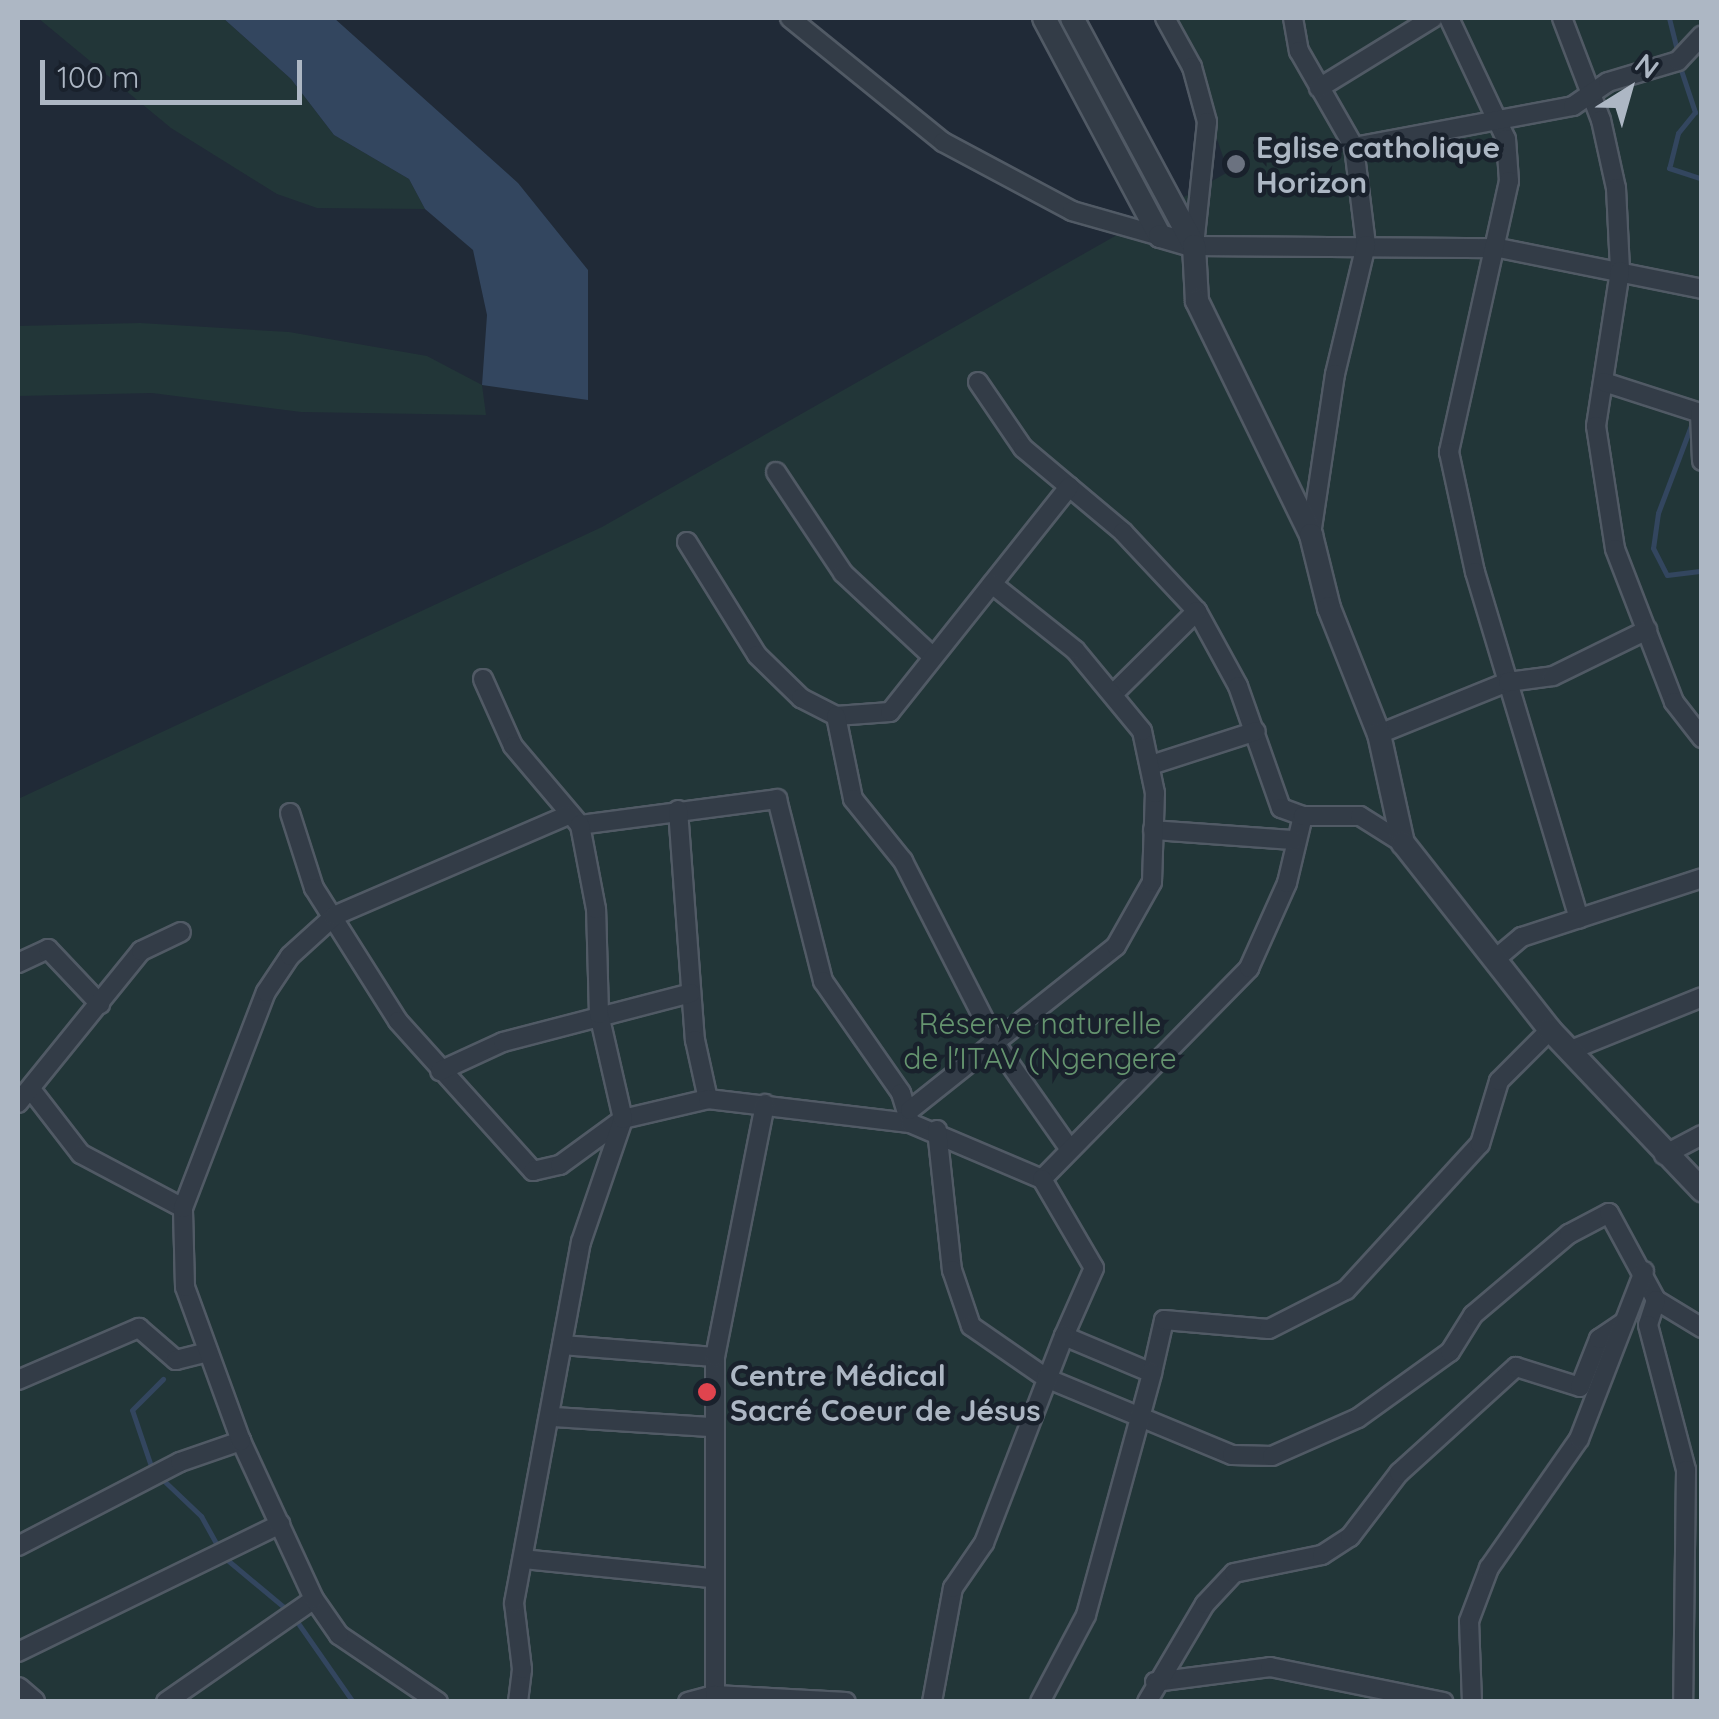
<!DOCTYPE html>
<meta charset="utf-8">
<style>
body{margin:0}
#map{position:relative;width:1719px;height:1719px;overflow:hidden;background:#202a37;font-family:Quicksand,sans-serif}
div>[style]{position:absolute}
.green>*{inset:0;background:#223638}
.water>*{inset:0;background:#33465f}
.stream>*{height:5px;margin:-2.5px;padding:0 2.5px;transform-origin:2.5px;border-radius:2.5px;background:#33465f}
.roads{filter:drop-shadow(2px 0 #515a65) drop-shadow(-2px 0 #515a65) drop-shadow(0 2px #515a65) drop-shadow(0 -2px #515a65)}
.minor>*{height:18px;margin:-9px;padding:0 9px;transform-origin:9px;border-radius:9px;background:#333c47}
.tertiary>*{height:22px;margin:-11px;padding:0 11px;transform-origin:11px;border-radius:11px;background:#333c47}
.dots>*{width:28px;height:28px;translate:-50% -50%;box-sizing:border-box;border:5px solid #19212c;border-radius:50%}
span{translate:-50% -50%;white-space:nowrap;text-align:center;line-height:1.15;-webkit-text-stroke:9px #19212c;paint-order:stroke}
.poi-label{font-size:30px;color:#adb7c4;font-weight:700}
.left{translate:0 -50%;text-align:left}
.park-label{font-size:30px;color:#65946f}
.frame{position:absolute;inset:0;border:20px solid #adb7c4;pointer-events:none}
.north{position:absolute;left:1579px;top:40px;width:100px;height:100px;-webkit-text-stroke:8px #19212c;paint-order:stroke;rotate:37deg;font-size:28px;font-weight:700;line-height:40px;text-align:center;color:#adb7c4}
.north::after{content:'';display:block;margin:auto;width:35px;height:45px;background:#adb7c4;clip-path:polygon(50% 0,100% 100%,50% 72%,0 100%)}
.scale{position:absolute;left:40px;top:60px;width:262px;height:45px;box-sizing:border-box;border:5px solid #adb7c4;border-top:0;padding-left:12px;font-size:30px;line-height:35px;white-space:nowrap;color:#adb7c4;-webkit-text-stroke:8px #19212c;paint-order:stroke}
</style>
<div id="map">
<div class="green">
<div style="clip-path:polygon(38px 18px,223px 18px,291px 79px,334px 135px,409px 179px,425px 209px,317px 208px,277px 194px,171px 128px)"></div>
<div style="clip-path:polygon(1177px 18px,1701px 18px,1701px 1701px,18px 1701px,18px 799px,602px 527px,1228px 172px)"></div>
<div style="clip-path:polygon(140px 323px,289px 332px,427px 356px,482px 385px,486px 415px,301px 412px,152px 393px,18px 396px,18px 326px)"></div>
</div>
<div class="water">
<div style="clip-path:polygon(223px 18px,334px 18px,518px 183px,588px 270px,588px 400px,482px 385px,487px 315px,473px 250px,425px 209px,409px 179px,334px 135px,291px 79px)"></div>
</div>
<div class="stream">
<div style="left:1669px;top:18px;width:36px;rotate:76deg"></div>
<div style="left:1679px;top:64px;width:51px;rotate:71.6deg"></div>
<div style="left:1695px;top:112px;width:27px;rotate:129deg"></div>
<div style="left:1678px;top:133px;width:36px;rotate:104deg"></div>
<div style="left:1669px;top:168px;width:35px;rotate:18deg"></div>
<div style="left:1692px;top:423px;width:96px;rotate:110.7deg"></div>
<div style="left:1658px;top:513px;width:35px;rotate:98deg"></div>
<div style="left:1653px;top:548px;width:30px;rotate:63deg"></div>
<div style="left:1667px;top:575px;width:35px;rotate:-7deg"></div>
<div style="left:152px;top:1469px;width:62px;rotate:-108.7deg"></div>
<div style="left:132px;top:1410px;width:44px;rotate:-45deg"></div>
<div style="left:160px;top:1477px;width:57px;rotate:43.6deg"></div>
<div style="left:201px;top:1516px;width:38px;rotate:61deg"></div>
<div style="left:225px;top:1558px;width:86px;rotate:39.8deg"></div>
<div style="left:291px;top:1613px;width:108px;rotate:55.1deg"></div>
</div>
<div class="roads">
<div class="minor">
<div style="left:790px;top:18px;width:197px;rotate:39deg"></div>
<div style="left:943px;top:142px;width:146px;rotate:28.1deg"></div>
<div style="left:1072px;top:211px;width:91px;rotate:15.9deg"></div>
<div style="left:1165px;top:18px;width:56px;rotate:61.1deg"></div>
<div style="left:1192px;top:67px;width:57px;rotate:74.7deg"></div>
<div style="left:1207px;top:122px;width:125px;rotate:96deg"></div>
<div style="left:1194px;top:246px;width:305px;rotate:0.4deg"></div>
<div style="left:1499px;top:248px;width:207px;rotate:11.4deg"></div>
<div style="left:1293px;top:18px;width:34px;rotate:80deg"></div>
<div style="left:1299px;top:51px;width:111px;rotate:60.2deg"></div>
<div style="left:1354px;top:147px;width:99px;rotate:83deg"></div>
<div style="left:1366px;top:245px;width:133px;rotate:103.5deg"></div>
<div style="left:1335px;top:374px;width:163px;rotate:98.5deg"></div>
<div style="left:1449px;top:18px;width:134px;rotate:64.8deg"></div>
<div style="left:1506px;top:139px;width:42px;rotate:85.9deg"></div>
<div style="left:1509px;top:181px;width:278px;rotate:102.5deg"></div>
<div style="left:1449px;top:452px;width:123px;rotate:77.8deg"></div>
<div style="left:1475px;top:572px;width:362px;rotate:73.3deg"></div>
<div style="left:1562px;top:18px;width:109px;rotate:69.1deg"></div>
<div style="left:1601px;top:120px;width:70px;rotate:77.6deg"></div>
<div style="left:1616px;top:188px;width:83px;rotate:87.2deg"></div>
<div style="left:1620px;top:271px;width:157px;rotate:98.8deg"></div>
<div style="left:1596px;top:426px;width:124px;rotate:81.2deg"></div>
<div style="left:1615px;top:549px;width:164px;rotate:68.9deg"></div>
<div style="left:1674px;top:702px;width:46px;rotate:52.1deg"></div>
<div style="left:1319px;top:88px;width:134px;rotate:-31.6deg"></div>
<div style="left:1354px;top:147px;width:223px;rotate:-10.6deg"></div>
<div style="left:1573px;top:106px;width:42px;rotate:-34.4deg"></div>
<div style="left:1608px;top:82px;width:73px;rotate:-16.7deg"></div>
<div style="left:1678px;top:61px;width:35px;rotate:-47deg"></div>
<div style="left:978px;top:382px;width:80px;rotate:55.7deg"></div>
<div style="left:1023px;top:448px;width:131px;rotate:40deg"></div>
<div style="left:1123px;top:532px;width:108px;rotate:46.9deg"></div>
<div style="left:1197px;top:611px;width:85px;rotate:61.3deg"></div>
<div style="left:1238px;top:686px;width:129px;rotate:70.6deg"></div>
<div style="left:1281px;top:808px;width:23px;rotate:20deg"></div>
<div style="left:1604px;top:382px;width:101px;rotate:17.9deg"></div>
<div style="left:1700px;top:413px;width:48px;rotate:87.6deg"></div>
<div style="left:776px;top:472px;width:121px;rotate:56.4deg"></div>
<div style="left:843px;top:573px;width:122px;rotate:43deg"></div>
<div style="left:687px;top:542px;width:133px;rotate:58.2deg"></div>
<div style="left:757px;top:655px;width:62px;rotate:44.3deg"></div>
<div style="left:801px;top:698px;width:39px;rotate:27deg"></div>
<div style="left:836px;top:716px;width:54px;rotate:-4.2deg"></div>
<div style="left:890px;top:712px;width:288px;rotate:-51.5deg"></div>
<div style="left:483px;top:679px;width:73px;rotate:65.9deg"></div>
<div style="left:513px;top:746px;width:104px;rotate:49.7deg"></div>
<div style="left:580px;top:825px;width:199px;rotate:-7.5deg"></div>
<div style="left:777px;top:799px;width:188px;rotate:75.8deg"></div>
<div style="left:823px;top:981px;width:136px;rotate:55.1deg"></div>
<div style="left:901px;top:1093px;width:31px;rotate:73deg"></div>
<div style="left:1113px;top:694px;width:118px;rotate:-44.7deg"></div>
<div style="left:836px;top:716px;width:85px;rotate:78.4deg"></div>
<div style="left:853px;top:799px;width:80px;rotate:51.1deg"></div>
<div style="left:903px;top:861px;width:209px;rotate:62.9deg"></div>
<div style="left:998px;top:1047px;width:123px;rotate:54.9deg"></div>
<div style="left:1379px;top:734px;width:139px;rotate:-22deg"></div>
<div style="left:1508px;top:682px;width:45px;rotate:-7.6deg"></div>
<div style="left:1553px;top:676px;width:105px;rotate:-26.1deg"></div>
<div style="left:1151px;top:765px;width:110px;rotate:-17.9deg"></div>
<div style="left:678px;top:810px;width:231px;rotate:85.8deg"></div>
<div style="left:695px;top:1040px;width:60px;rotate:77.6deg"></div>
<div style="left:290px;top:813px;width:79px;rotate:72.3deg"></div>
<div style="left:314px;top:888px;width:157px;rotate:57.7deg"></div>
<div style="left:398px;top:1021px;width:202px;rotate:48deg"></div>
<div style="left:533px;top:1171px;width:28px;rotate:-13deg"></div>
<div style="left:560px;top:1165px;width:78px;rotate:-36.1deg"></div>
<div style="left:623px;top:1119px;width:87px;rotate:-13.2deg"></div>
<div style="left:708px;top:1099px;width:203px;rotate:6.8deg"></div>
<div style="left:910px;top:1123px;width:143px;rotate:23deg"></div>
<div style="left:1042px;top:1179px;width:296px;rotate:-45.5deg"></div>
<div style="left:1249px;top:968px;width:93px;rotate:-65.9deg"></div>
<div style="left:1287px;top:883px;width:69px;rotate:-76.6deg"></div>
<div style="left:1303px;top:816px;width:57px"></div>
<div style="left:1360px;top:816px;width:51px;rotate:32.1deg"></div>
<div style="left:1153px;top:830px;width:141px;rotate:4.1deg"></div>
<div style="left:1499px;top:956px;width:30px;rotate:-40deg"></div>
<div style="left:1522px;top:937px;width:189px;rotate:-18.1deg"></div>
<div style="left:18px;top:963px;width:33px;rotate:-25deg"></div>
<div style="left:48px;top:949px;width:76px;rotate:46.6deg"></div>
<div style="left:1571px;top:1050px;width:141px;rotate:-22deg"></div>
<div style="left:440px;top:1071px;width:69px;rotate:-24.7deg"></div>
<div style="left:503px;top:1042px;width:194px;rotate:-14.6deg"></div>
<div style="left:33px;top:1092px;width:78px;rotate:52.3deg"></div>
<div style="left:81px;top:1154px;width:115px;rotate:27.9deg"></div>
<div style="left:18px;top:1103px;width:196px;rotate:-51deg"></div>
<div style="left:141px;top:951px;width:44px;rotate:-25.4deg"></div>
<div style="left:910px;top:1110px;width:263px;rotate:-38.5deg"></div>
<div style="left:1116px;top:946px;width:73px;rotate:-60.6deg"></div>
<div style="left:1152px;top:882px;width:89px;rotate:-88.1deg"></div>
<div style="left:1155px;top:793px;width:63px;rotate:-101.8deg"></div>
<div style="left:1142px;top:731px;width:105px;rotate:-129.6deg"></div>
<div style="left:1075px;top:650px;width:106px;rotate:-141.5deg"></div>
<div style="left:937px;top:1130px;width:141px;rotate:83.9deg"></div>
<div style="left:952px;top:1270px;width:59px;rotate:71.3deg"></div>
<div style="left:971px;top:1326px;width:91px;rotate:34.7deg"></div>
<div style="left:1046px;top:1378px;width:201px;rotate:22.5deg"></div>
<div style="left:1232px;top:1455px;width:40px;rotate:1.4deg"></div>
<div style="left:1272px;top:1456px;width:94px;rotate:-23.8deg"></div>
<div style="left:1358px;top:1418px;width:113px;rotate:-35.7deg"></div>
<div style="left:1450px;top:1352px;width:44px;rotate:-58.1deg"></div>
<div style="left:1473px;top:1315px;width:126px;rotate:-40.2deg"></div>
<div style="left:1569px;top:1234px;width:45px;rotate:-27.7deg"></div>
<div style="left:1609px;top:1213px;width:99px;rotate:61.6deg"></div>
<div style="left:1656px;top:1300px;width:54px;rotate:31.3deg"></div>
<div style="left:1664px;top:1155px;width:43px;rotate:-27.8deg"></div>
<div style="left:1042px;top:1179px;width:103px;rotate:59.7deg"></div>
<div style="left:1094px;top:1268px;width:74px;rotate:113.8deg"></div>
<div style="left:1064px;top:1336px;width:95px;rotate:22.8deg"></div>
<div style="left:1152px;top:1373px;width:54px;rotate:-77.2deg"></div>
<div style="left:1164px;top:1320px;width:105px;rotate:4.9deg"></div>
<div style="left:1269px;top:1329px;width:86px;rotate:-26.9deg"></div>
<div style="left:1346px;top:1290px;width:198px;rotate:-47.5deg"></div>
<div style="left:1480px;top:1144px;width:66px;rotate:-73.2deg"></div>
<div style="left:1499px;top:1081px;width:72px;rotate:-45deg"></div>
<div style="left:1656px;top:1300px;width:26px;rotate:108deg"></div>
<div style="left:1648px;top:1325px;width:150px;rotate:75.3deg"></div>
<div style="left:1686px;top:1470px;width:232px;rotate:90.7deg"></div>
<div style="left:562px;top:1345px;width:153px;rotate:4.5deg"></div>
<div style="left:18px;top:1380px;width:132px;rotate:-23.3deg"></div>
<div style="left:139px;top:1328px;width:49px;rotate:40.9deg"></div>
<div style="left:176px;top:1360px;width:33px;rotate:-14deg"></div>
<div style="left:554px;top:1417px;width:156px;rotate:3.7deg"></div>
<div style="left:18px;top:1546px;width:182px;rotate:-27.4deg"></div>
<div style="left:180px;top:1462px;width:65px;rotate:-19deg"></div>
<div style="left:523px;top:1559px;width:189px;rotate:5.8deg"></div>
<div style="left:18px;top:1652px;width:292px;rotate:-26deg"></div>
<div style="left:1155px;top:1682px;width:116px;rotate:-7.4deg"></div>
<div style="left:1270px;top:1667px;width:177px;rotate:11.4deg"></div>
<div style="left:715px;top:1695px;width:338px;rotate:-90deg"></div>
<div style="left:715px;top:1357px;width:258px;rotate:-78.8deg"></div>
<div style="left:166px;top:1702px;width:180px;rotate:-34.8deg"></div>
<div style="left:438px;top:1702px;width:120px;rotate:-145.9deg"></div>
<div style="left:339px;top:1635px;width:44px;rotate:-124.8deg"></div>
<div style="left:314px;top:1599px;width:174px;rotate:-114.8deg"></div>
<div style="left:241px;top:1441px;width:164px;rotate:-110deg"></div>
<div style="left:185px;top:1287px;width:79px;rotate:-91.5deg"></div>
<div style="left:183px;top:1208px;width:231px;rotate:-69deg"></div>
<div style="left:266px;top:992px;width:43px;rotate:-56.3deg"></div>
<div style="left:290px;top:956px;width:59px;rotate:-42.3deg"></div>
<div style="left:334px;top:916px;width:255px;rotate:-23.3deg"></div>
<div style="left:518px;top:1702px;width:33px;rotate:-83deg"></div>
<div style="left:522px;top:1669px;width:66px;rotate:-96.9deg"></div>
<div style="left:514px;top:1603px;width:367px;rotate:-79.5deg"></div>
<div style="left:581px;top:1242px;width:130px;rotate:-71.1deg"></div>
<div style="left:623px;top:1119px;width:108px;rotate:-102.9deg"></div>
<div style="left:599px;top:1014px;width:105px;rotate:-91.6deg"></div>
<div style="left:596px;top:909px;width:86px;rotate:-100.8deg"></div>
<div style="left:688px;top:1702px;width:28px;rotate:-15deg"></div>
<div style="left:715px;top:1695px;width:131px;rotate:3.1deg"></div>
<div style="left:932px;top:1702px;width:116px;rotate:-79.6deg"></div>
<div style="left:953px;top:1588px;width:55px;rotate:-55.4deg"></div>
<div style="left:984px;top:1543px;width:222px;rotate:-68.9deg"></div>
<div style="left:1040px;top:1702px;width:98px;rotate:-62.1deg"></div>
<div style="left:1086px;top:1615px;width:251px;rotate:-74.7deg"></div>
<div style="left:1147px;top:1702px;width:114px;rotate:-59.4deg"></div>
<div style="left:1205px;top:1604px;width:42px;rotate:-46.9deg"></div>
<div style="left:1234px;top:1573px;width:90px;rotate:-11.6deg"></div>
<div style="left:1322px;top:1555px;width:33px;rotate:-33deg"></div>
<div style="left:1350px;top:1537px;width:81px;rotate:-52.6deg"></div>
<div style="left:1399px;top:1473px;width:158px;rotate:-42.2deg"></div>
<div style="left:1516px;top:1367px;width:67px;rotate:17.4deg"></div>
<div style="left:1580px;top:1387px;width:52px;rotate:-68.4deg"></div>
<div style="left:1599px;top:1339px;width:30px;rotate:-34deg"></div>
<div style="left:1472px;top:1702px;width:81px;rotate:-92.1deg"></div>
<div style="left:1469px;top:1621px;width:57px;rotate:-69.3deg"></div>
<div style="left:1489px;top:1568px;width:157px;rotate:-55.1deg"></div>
<div style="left:1579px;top:1439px;width:180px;rotate:-68.8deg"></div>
</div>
<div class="tertiary">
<div style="left:1044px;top:18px;width:247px;rotate:62deg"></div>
<div style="left:1160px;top:236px;width:35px;rotate:16deg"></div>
<div style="left:1072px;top:18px;width:259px;rotate:61.8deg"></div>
<div style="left:1194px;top:246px;width:55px;rotate:86.9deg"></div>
<div style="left:1197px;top:301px;width:260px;rotate:64deg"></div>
<div style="left:1311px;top:535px;width:75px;rotate:76.1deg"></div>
<div style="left:1329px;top:608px;width:136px;rotate:68.4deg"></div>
<div style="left:1379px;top:734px;width:112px;rotate:77.6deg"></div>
<div style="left:1403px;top:843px;width:238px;rotate:51.8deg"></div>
<div style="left:1550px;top:1030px;width:221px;rotate:46.5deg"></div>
<div style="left:18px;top:1689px;width:20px;rotate:41deg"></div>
</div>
</div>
<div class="dots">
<div style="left:1236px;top:164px;background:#6b7280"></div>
<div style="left:707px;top:1392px;background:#e0444e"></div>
</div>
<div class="poi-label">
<span class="left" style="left:1256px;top:164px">Eglise catholique<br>Horizon</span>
<span class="left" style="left:730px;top:1392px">Centre Médical<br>Sacré Coeur de Jésus</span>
</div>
<div class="park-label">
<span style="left:1040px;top:1040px">Réserve naturelle<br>de l'ITAV (Ngengere</span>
</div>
<div class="frame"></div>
<div class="north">N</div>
<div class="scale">100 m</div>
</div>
